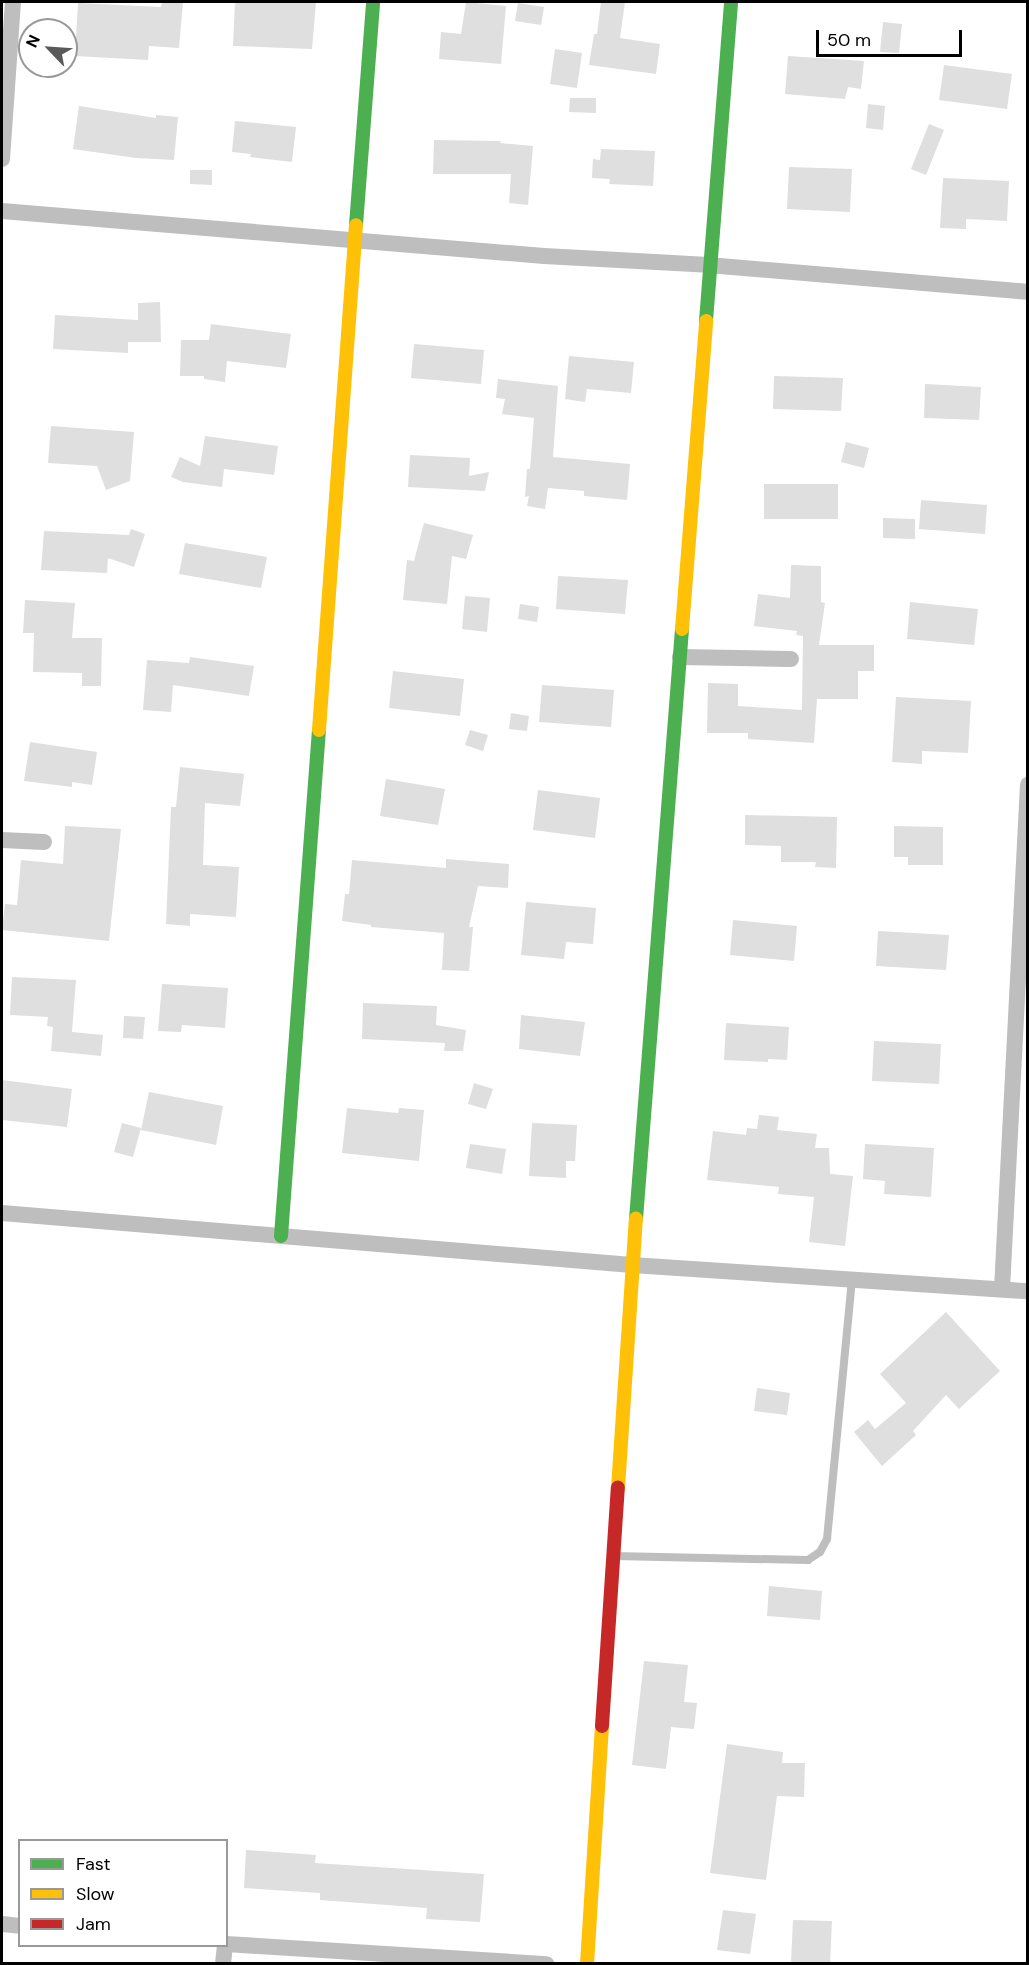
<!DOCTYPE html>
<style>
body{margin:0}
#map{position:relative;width:1029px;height:1965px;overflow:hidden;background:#fff;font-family:"DM Sans",sans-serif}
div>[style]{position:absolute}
.building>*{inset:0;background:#dfdfdf}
.lane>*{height:8px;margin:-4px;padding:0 4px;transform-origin:4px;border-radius:4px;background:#bebebe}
.street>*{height:16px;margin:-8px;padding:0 8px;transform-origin:8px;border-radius:8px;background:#bebebe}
.fast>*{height:14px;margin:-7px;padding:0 7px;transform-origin:7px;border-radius:7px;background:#4caf50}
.slow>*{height:14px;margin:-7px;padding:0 7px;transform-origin:7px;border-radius:7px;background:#ffc107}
.jam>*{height:14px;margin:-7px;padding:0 7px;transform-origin:7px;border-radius:7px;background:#c62828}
span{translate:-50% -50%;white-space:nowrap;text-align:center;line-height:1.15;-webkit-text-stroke:4.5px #fff;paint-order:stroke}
.frame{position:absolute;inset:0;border:3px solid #000;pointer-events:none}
.legend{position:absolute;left:18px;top:1839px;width:210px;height:108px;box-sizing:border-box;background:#fff;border:2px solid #999;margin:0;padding:8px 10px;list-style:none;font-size:18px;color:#000}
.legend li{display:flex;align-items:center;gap:12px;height:30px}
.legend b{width:30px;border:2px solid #999}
.north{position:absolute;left:18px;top:18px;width:60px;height:60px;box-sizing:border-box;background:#fff;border:2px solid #999;border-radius:50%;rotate:295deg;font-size:16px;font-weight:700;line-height:24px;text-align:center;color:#000}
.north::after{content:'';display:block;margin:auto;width:21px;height:27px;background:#595959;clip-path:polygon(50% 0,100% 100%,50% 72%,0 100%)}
.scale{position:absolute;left:816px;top:30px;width:146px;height:27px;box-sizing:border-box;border:3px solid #000;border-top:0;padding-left:8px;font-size:18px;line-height:21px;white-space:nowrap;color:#000;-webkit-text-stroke:4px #fff;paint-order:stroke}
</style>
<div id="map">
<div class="building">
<div style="clip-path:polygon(162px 2px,183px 2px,179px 48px,149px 46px,148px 60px,75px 56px,78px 3px,161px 7px)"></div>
<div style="clip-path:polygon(235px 2px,316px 2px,312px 49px,233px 46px)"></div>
<div style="clip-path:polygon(466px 2px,506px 6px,501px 64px,439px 59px,441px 32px,461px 34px)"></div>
<div style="clip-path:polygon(601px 2px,625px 2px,620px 38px,660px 44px,656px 74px,589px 65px,594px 34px,597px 34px)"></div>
<div style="clip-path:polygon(518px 3px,544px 7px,541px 25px,515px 21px)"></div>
<div style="clip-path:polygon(883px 22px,902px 24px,899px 53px,880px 52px)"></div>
<div style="clip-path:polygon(555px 49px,582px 53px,577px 88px,550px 84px)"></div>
<div style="clip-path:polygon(788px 56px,864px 61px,861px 89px,848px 87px,845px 99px,785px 94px)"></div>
<div style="clip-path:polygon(944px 65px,1012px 74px,1007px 109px,939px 100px)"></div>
<div style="clip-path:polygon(570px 98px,596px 98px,596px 113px,569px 112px)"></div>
<div style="clip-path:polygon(868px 104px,885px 106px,883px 130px,866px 128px)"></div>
<div style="clip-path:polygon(79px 106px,156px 118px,156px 115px,178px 117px,174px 160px,136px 158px,73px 149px)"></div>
<div style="clip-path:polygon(235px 121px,296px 127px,292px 162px,250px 157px,251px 154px,232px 152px)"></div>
<div style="clip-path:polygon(929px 124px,944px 130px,926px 175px,911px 169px)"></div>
<div style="clip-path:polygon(434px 140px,501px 141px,500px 143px,533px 146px,528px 205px,509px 203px,511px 174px,433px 174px)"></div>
<div style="clip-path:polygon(601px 149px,655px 151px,653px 186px,609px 184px,610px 179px,592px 178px,593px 159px,600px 160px)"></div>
<div style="clip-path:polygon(789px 167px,852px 169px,850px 212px,787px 209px)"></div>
<div style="clip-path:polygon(190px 170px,212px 170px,212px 185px,190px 184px)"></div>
<div style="clip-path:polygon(943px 178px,1009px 181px,1007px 221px,966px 219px,966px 229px,940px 228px)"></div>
<div style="clip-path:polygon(160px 302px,161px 342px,128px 342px,128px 353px,53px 349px,55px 315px,138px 320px,138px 303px)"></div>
<div style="clip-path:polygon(211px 324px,291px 334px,286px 368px,227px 361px,225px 382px,204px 379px,204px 376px,180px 376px,181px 340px,209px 340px)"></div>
<div style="clip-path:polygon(414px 344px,484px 350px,481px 384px,411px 378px)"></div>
<div style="clip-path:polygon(569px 356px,634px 362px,631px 393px,587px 389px,585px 402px,565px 399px)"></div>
<div style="clip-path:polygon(774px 376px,843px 378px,841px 411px,773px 409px)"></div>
<div style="clip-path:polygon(498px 379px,558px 386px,553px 457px,630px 464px,627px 500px,584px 496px,584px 491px,548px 488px,545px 509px,527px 506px,529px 496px,525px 497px,527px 469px,530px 469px,534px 418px,502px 414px,505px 399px,496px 398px)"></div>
<div style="clip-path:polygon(925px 384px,981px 387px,979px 420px,924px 418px)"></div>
<div style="clip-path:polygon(51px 426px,134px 432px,130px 481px,106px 490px,97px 466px,48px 463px)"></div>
<div style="clip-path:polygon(205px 436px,278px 446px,274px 475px,224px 469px,222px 487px,183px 482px,171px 477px,180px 457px,200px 466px)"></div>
<div style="clip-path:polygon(846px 442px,869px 448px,864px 468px,841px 462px)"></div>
<div style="clip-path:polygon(410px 455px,470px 458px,469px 476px,489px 472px,485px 491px,408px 487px)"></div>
<div style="clip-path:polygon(764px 484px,838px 484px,838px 519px,764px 519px)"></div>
<div style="clip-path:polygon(921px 500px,987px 505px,985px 534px,919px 529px)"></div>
<div style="clip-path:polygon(883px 518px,915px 519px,915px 539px,883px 538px)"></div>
<div style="clip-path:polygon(424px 523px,473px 535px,466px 559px,452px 556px,447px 604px,403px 600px,407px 560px,414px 561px)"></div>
<div style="clip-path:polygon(131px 529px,145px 534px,134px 567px,108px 558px,107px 573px,41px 570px,44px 531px,129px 535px)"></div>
<div style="clip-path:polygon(185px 543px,267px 557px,261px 588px,179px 574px)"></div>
<div style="clip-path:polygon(791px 565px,821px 566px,821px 602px,825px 603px,819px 645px,874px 645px,874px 671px,858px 671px,858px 699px,817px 699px,814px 743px,748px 739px,748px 733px,707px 733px,708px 683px,738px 684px,738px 706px,802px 710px,803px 636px,796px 635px,797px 631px,754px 626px,758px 594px,790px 598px)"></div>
<div style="clip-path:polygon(558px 576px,628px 580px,625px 614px,556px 609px)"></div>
<div style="clip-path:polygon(465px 596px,490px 598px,487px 632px,462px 629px)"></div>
<div style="clip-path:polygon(25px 600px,75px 603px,72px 638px,102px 638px,101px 686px,82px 686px,82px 673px,33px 672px,34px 633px,23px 633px)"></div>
<div style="clip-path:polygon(910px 602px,978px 609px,974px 645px,907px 639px)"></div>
<div style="clip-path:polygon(520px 604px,539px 607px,537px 622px,518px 619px)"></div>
<div style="clip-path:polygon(190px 657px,254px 666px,249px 696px,173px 685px,171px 712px,143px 710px,147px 660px,189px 663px)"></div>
<div style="clip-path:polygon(393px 671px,464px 679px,460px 716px,389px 708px)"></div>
<div style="clip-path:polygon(542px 685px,614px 690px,611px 727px,539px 722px)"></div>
<div style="clip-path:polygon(896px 697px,971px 701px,968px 753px,922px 751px,922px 764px,892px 762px)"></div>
<div style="clip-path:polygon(511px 713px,529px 716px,527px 731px,509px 729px)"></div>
<div style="clip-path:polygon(470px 730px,488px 735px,483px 751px,465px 745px)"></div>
<div style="clip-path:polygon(30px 742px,97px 752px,92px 785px,72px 782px,72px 787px,24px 781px)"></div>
<div style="clip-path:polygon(180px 767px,244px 774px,240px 806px,205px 803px,203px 865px,239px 867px,236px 917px,190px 914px,190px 926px,166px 924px,171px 807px,176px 807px)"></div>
<div style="clip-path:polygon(386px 779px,445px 789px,438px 825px,380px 816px)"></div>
<div style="clip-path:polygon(538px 790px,600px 798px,595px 838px,533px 830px)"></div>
<div style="clip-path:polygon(745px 815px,837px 817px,836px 868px,815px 867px,816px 862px,781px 862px,781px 846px,745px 845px)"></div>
<div style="clip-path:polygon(65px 826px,121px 829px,109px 941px,2px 930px,5px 904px,17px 905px,21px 860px,63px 864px)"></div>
<div style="clip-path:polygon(894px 826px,943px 827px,943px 865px,908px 865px,908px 857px,894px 857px)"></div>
<div style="clip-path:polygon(446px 859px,509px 864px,508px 888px,478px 886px,469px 927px,473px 927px,469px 971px,442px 970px,444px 933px,371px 927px,371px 925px,342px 921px,345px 894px,349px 894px,352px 860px,446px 868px)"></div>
<div style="clip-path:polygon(526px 902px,596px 908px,593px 944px,566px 942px,564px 959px,521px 955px)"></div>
<div style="clip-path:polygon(733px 920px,797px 926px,794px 961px,730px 955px)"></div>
<div style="clip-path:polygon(878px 931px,949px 935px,946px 970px,876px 966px)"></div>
<div style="clip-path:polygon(12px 977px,76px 980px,72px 1032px,103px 1035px,101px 1056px,51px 1051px,53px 1027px,47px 1026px,48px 1017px,10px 1015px)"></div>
<div style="clip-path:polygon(162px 984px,228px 988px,225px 1028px,182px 1025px,181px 1032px,158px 1031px)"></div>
<div style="clip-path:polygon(363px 1003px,437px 1006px,436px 1025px,466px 1030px,463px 1051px,444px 1051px,445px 1043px,362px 1039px)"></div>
<div style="clip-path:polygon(521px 1015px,585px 1022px,580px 1056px,519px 1049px)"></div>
<div style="clip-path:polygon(124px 1016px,145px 1017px,143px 1039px,123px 1038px)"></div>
<div style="clip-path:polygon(726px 1023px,789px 1027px,787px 1060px,768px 1059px,768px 1062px,724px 1060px)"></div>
<div style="clip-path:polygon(874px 1041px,941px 1044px,939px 1084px,872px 1081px)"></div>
<div style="clip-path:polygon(2px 1080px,72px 1089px,67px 1127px,2px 1120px)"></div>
<div style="clip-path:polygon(474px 1083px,493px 1089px,486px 1109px,468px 1104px)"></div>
<div style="clip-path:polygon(149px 1092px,223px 1106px,216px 1145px,141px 1130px)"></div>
<div style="clip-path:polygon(347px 1108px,398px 1113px,399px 1108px,424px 1110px,419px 1161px,342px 1153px)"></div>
<div style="clip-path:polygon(759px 1115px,779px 1117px,777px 1130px,817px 1134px,815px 1148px,829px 1148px,830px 1174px,853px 1176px,845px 1246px,809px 1242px,814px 1197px,778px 1194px,779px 1187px,707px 1180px,713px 1131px,746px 1135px,747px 1128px,757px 1129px)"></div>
<div style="clip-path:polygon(122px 1123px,141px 1128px,133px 1157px,114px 1152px)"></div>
<div style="clip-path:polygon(532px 1123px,577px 1125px,575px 1161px,566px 1161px,566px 1178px,529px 1176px)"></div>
<div style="clip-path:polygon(470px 1144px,506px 1149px,502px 1174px,466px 1168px)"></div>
<div style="clip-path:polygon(865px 1144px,934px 1148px,931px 1197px,884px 1194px,885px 1181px,863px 1179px)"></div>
<div style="clip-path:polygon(946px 1312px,1000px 1371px,959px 1409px,946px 1395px,913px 1431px,916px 1435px,882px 1466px,854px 1432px,868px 1420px,875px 1429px,906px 1403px,880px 1374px)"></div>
<div style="clip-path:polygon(757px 1388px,790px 1393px,787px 1415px,754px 1411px)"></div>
<div style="clip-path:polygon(769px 1586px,822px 1591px,820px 1620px,767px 1616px)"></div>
<div style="clip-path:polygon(644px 1661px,688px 1665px,684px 1702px,697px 1703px,694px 1729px,671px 1727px,666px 1769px,632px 1765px)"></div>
<div style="clip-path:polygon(727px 1744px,783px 1752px,782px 1763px,805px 1763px,804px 1797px,777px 1796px,766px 1880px,710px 1873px)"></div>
<div style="clip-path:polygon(246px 1850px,316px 1855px,315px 1863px,484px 1874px,480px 1922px,426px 1919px,427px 1908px,320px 1900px,320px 1893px,244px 1888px)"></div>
<div style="clip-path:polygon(723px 1910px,756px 1914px,750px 1954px,717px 1950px)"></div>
<div style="clip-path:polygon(793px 1920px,832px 1921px,830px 1964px,791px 1962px)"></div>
</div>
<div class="lane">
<div style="left:614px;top:1556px;width:194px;rotate:1.2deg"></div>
<div style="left:808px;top:1560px;width:14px;rotate:-34deg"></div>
<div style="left:820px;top:1552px;width:15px;rotate:-62deg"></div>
<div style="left:827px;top:1539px;width:261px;rotate:-84.5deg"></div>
</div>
<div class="street">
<div style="left:2px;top:159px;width:157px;rotate:-86deg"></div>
<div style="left:2px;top:211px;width:544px;rotate:4.75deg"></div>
<div style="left:544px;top:256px;width:164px;rotate:3.1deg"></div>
<div style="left:708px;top:265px;width:321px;rotate:4.8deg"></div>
<div style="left:680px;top:657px;width:111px;rotate:1deg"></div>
<div style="left:2px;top:840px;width:42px;rotate:2.7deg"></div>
<div style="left:2px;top:1213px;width:632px;rotate:4.72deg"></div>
<div style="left:632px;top:1265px;width:397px;rotate:3.8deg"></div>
<div style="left:1002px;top:1289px;width:505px;rotate:-87.05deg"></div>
<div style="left:2px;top:1924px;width:18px;rotate:6deg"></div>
<div style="left:226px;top:1944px;width:321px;rotate:3.6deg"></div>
<div style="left:223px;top:1964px;width:18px;rotate:-84deg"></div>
</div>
<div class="fast">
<div style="left:356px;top:225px;width:224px;rotate:-85.6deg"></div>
<div style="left:706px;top:321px;width:320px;rotate:-85.5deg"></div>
<div style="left:636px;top:1219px;width:592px;rotate:-85.54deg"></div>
<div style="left:281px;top:1236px;width:507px;rotate:-85.71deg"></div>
</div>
<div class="slow">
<div style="left:682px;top:629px;width:309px;rotate:-85.5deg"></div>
<div style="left:319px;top:730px;width:506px;rotate:-85.81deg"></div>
<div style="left:618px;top:1488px;width:270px;rotate:-86.2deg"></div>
<div style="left:587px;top:1964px;width:238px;rotate:-86.4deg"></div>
</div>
<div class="jam">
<div style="left:602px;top:1726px;width:239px;rotate:-86.2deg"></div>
</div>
<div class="frame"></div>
<ul class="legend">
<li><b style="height:8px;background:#4caf50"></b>Fast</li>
<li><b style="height:8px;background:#ffc107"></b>Slow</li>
<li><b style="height:8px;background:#c62828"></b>Jam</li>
</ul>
<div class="north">N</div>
<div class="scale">50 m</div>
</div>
